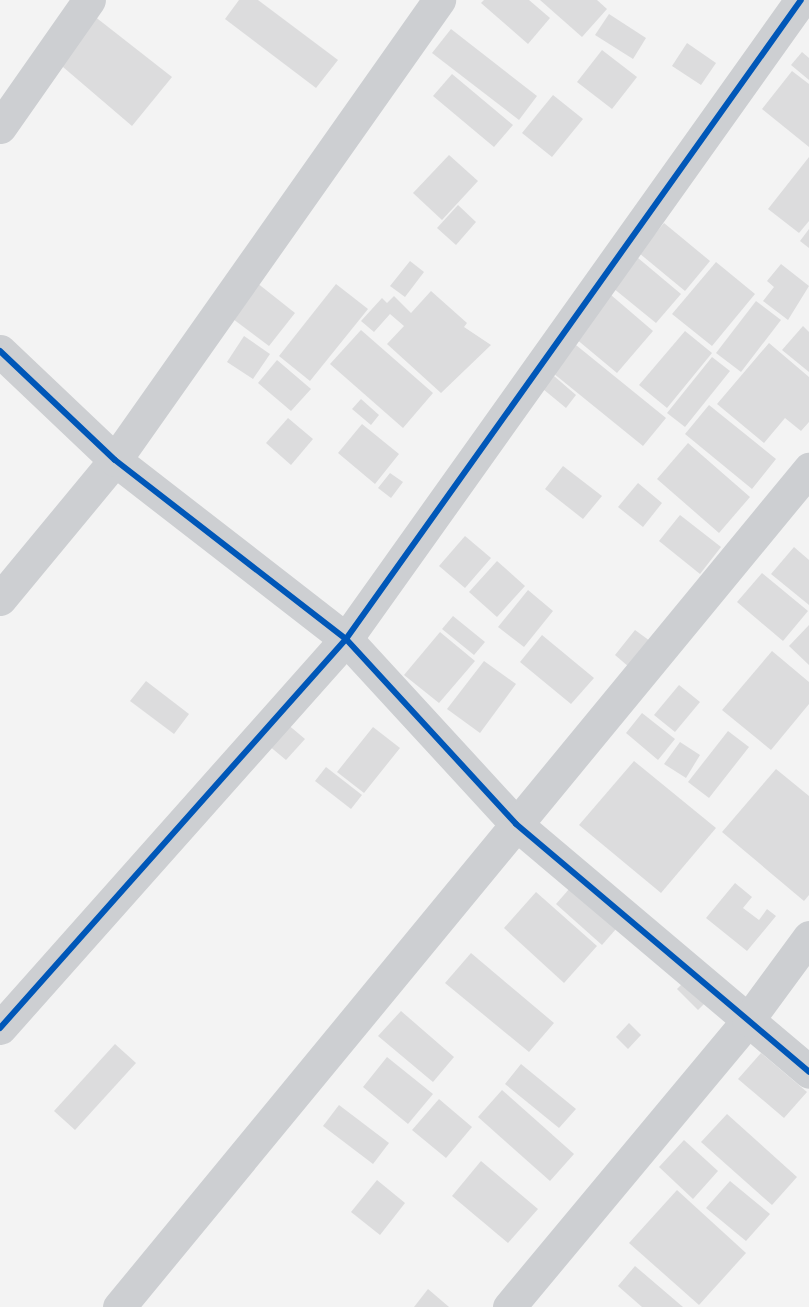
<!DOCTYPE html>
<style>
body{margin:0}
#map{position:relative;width:809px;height:1307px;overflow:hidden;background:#f3f3f3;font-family:"PT Sans",sans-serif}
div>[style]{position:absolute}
.building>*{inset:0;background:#dcdcdd}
.street>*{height:33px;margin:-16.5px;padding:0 16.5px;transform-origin:16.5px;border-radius:16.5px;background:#cdcfd2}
.cycleway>*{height:6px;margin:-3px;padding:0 3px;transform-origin:3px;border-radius:3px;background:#0057b8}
span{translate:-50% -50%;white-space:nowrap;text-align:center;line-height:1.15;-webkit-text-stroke:5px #fff;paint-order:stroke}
</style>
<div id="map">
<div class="building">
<div style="clip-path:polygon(239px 0,258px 0,338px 60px,316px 88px,225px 19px)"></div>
<div style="clip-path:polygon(484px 0,529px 0,550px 18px,528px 44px,481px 3px)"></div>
<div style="clip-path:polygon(540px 0,597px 0,607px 9px,582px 37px)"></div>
<div style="clip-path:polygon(89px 12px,172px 77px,132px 126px,56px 61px)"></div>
<div style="clip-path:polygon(609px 14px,646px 38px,633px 59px,595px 35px)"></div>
<div style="clip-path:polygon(451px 29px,537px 96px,519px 120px,432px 53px)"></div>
<div style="clip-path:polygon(687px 43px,716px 63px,701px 85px,672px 66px)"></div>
<div style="clip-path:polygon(602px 50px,637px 77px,612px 109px,577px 82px)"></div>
<div style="clip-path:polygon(802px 52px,809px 58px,809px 80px,791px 65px)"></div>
<div style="clip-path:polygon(792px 71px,809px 84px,809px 147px,762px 109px)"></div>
<div style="clip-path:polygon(452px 74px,513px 125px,494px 147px,433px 96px)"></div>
<div style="clip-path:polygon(553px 95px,583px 119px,552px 157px,522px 133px)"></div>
<div style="clip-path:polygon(449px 155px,478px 181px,442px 220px,413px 193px)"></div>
<div style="clip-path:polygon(809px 157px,809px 221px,799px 233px,768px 209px)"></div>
<div style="clip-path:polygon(458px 205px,476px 222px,456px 245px,437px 228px)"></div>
<div style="clip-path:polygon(664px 223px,710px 261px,685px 291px,639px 253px)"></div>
<div style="clip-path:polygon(809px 229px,809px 248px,800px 241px)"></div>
<div style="clip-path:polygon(638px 258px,681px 294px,656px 323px,613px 288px)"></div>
<div style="clip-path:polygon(410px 261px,424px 272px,405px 297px,390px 286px)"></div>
<div style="clip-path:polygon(716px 262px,755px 294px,712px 346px,672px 314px)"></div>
<div style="clip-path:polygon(781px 264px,809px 286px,788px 320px,763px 301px,774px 287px,767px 281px)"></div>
<div style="clip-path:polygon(252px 279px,295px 313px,269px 346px,225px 313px)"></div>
<div style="clip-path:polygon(336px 284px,368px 309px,310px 381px,279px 356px)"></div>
<div style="clip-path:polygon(431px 291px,467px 323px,464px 327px,491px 345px,441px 393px,387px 344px,404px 326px,390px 314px,374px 332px,361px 321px,382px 298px,387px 303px,394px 296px,411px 313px)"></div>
<div style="clip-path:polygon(611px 295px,653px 331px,617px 373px,575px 338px)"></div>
<div style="clip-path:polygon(756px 301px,781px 320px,741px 372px,716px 353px)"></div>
<div style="clip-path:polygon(803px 326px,809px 332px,809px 372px,782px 350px)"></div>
<div style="clip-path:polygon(361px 330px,433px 393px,403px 428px,330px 364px)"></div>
<div style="clip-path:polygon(685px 331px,712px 353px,667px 408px,639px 385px)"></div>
<div style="clip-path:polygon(244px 336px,270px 354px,253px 379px,227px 362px)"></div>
<div style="clip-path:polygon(571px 341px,666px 418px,643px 446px,548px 369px)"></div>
<div style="clip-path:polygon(769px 343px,809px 377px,809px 422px,801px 431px,785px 418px,764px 443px,717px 404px)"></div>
<div style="clip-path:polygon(712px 357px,730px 371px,685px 427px,667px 413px)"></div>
<div style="clip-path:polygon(277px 360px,311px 389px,291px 411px,258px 383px)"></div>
<div style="clip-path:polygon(554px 376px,576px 395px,566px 408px,543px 389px)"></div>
<div style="clip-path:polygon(361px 399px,379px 415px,371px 425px,352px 409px)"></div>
<div style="clip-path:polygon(709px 405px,776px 459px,752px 489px,685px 434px)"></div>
<div style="clip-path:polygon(288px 418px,313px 439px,291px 465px,266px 443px)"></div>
<div style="clip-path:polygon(362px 424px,399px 454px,375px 484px,338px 453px)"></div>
<div style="clip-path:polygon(688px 443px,750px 497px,719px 533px,657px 479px)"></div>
<div style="clip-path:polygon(563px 466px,602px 496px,583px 519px,545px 489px)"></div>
<div style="clip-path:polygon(390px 473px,403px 482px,391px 498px,378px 488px)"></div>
<div style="clip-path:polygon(638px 483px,662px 503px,643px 527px,618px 507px)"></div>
<div style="clip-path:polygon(680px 515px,721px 547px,700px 574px,659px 541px)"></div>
<div style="clip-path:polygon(465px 536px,491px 558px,465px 588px,439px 566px)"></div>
<div style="clip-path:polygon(794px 547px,809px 560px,809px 605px,771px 574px)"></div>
<div style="clip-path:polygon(497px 561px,525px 586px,497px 617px,469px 592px)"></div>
<div style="clip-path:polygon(762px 573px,808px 611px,783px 641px,737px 602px)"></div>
<div style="clip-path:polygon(528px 590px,553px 611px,524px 647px,498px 627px)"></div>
<div style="clip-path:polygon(453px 616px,485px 642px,474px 655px,442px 629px)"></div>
<div style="clip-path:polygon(809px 625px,809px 665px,789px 646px)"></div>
<div style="clip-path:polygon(635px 630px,650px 641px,629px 667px,615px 655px)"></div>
<div style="clip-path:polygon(440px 632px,475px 661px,439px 703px,404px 675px)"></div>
<div style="clip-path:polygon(542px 635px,594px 678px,571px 704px,520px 662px)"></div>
<div style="clip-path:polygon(772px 651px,809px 682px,809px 704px,771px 750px,722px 710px)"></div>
<div style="clip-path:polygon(484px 661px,516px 684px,480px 733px,447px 709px)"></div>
<div style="clip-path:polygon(146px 681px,189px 714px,174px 734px,130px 701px)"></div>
<div style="clip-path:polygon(679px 685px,700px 702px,675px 732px,654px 715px)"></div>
<div style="clip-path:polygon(642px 713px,675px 739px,658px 760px,626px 733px)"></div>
<div style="clip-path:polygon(280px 718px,305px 739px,286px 760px,262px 740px)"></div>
<div style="clip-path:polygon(373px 727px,400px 748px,364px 793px,337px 772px)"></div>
<div style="clip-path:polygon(728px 731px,749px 747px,709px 798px,688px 782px)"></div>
<div style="clip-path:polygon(680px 742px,700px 755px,686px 778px,664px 764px)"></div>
<div style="clip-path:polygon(634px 761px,716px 828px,661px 893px,579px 825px)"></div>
<div style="clip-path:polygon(326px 767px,362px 795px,351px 809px,315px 781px)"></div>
<div style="clip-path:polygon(776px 769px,809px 796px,809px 895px,804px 901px,722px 832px)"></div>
<div style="clip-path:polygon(735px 883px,752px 897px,743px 908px,759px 920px,767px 909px,776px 916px,747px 951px,706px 918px)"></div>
<div style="clip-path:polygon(570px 888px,616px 929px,602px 945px,556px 904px)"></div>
<div style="clip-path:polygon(536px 892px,597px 946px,564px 983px,504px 928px)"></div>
<div style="clip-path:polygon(471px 953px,554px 1023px,529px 1052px,445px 983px)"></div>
<div style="clip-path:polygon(691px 975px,712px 996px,698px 1010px,677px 989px)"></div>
<div style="clip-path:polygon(401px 1011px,454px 1057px,433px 1082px,378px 1036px)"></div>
<div style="clip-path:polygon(629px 1023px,641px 1035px,628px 1049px,616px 1037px)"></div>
<div style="clip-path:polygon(115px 1044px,136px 1063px,75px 1130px,54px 1111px)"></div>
<div style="clip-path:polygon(761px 1053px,807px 1092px,784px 1118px,738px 1079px)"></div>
<div style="clip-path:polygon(387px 1057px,433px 1094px,408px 1124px,363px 1087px)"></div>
<div style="clip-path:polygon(521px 1064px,576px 1109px,559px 1128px,505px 1084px)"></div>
<div style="clip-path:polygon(502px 1090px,574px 1154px,550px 1181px,478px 1117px)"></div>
<div style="clip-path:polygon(439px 1099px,472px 1127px,446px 1158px,412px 1130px)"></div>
<div style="clip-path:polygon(339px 1105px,389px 1143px,373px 1164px,323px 1126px)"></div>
<div style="clip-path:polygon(727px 1114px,797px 1177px,772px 1205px,701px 1142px)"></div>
<div style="clip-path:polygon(684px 1140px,718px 1171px,693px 1199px,659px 1167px)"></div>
<div style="clip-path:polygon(481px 1161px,538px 1209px,508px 1243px,452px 1196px)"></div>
<div style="clip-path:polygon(377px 1180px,405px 1203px,380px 1235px,351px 1212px)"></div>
<div style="clip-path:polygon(730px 1181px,770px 1214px,746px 1241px,706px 1208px)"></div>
<div style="clip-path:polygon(677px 1190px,746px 1253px,699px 1305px,629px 1243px)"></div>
<div style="clip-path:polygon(635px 1266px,683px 1307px,642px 1307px,618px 1286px)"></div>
<div style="clip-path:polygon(428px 1289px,449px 1307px,414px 1307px)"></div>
</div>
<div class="street">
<div style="left:0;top:127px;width:155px;rotate:-55deg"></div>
<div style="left:0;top:351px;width:158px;rotate:43.5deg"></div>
<div style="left:115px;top:460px;width:292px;rotate:37.8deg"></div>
<div style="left:346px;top:639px;width:251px;rotate:47.4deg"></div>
<div style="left:516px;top:824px;width:384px;rotate:40.2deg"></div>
<div style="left:0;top:599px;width:180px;rotate:-50.4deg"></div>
<div style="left:115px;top:460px;width:563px;rotate:-54.84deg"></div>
<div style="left:0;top:1028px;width:521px;rotate:-48.35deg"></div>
<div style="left:346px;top:639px;width:784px;rotate:-54.55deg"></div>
<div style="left:119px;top:1307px;width:1086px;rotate:-50.53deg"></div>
<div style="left:509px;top:1307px;width:373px;rotate:-50.2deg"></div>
<div style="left:748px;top:1020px;width:103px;rotate:-53.7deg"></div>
</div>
<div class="cycleway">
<div style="left:0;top:351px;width:158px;rotate:43.5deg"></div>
<div style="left:115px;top:460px;width:292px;rotate:37.8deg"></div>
<div style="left:346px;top:639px;width:251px;rotate:47.4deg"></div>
<div style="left:516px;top:824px;width:384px;rotate:40.2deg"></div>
<div style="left:0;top:1028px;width:521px;rotate:-48.35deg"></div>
<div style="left:346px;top:639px;width:784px;rotate:-54.55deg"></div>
</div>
</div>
